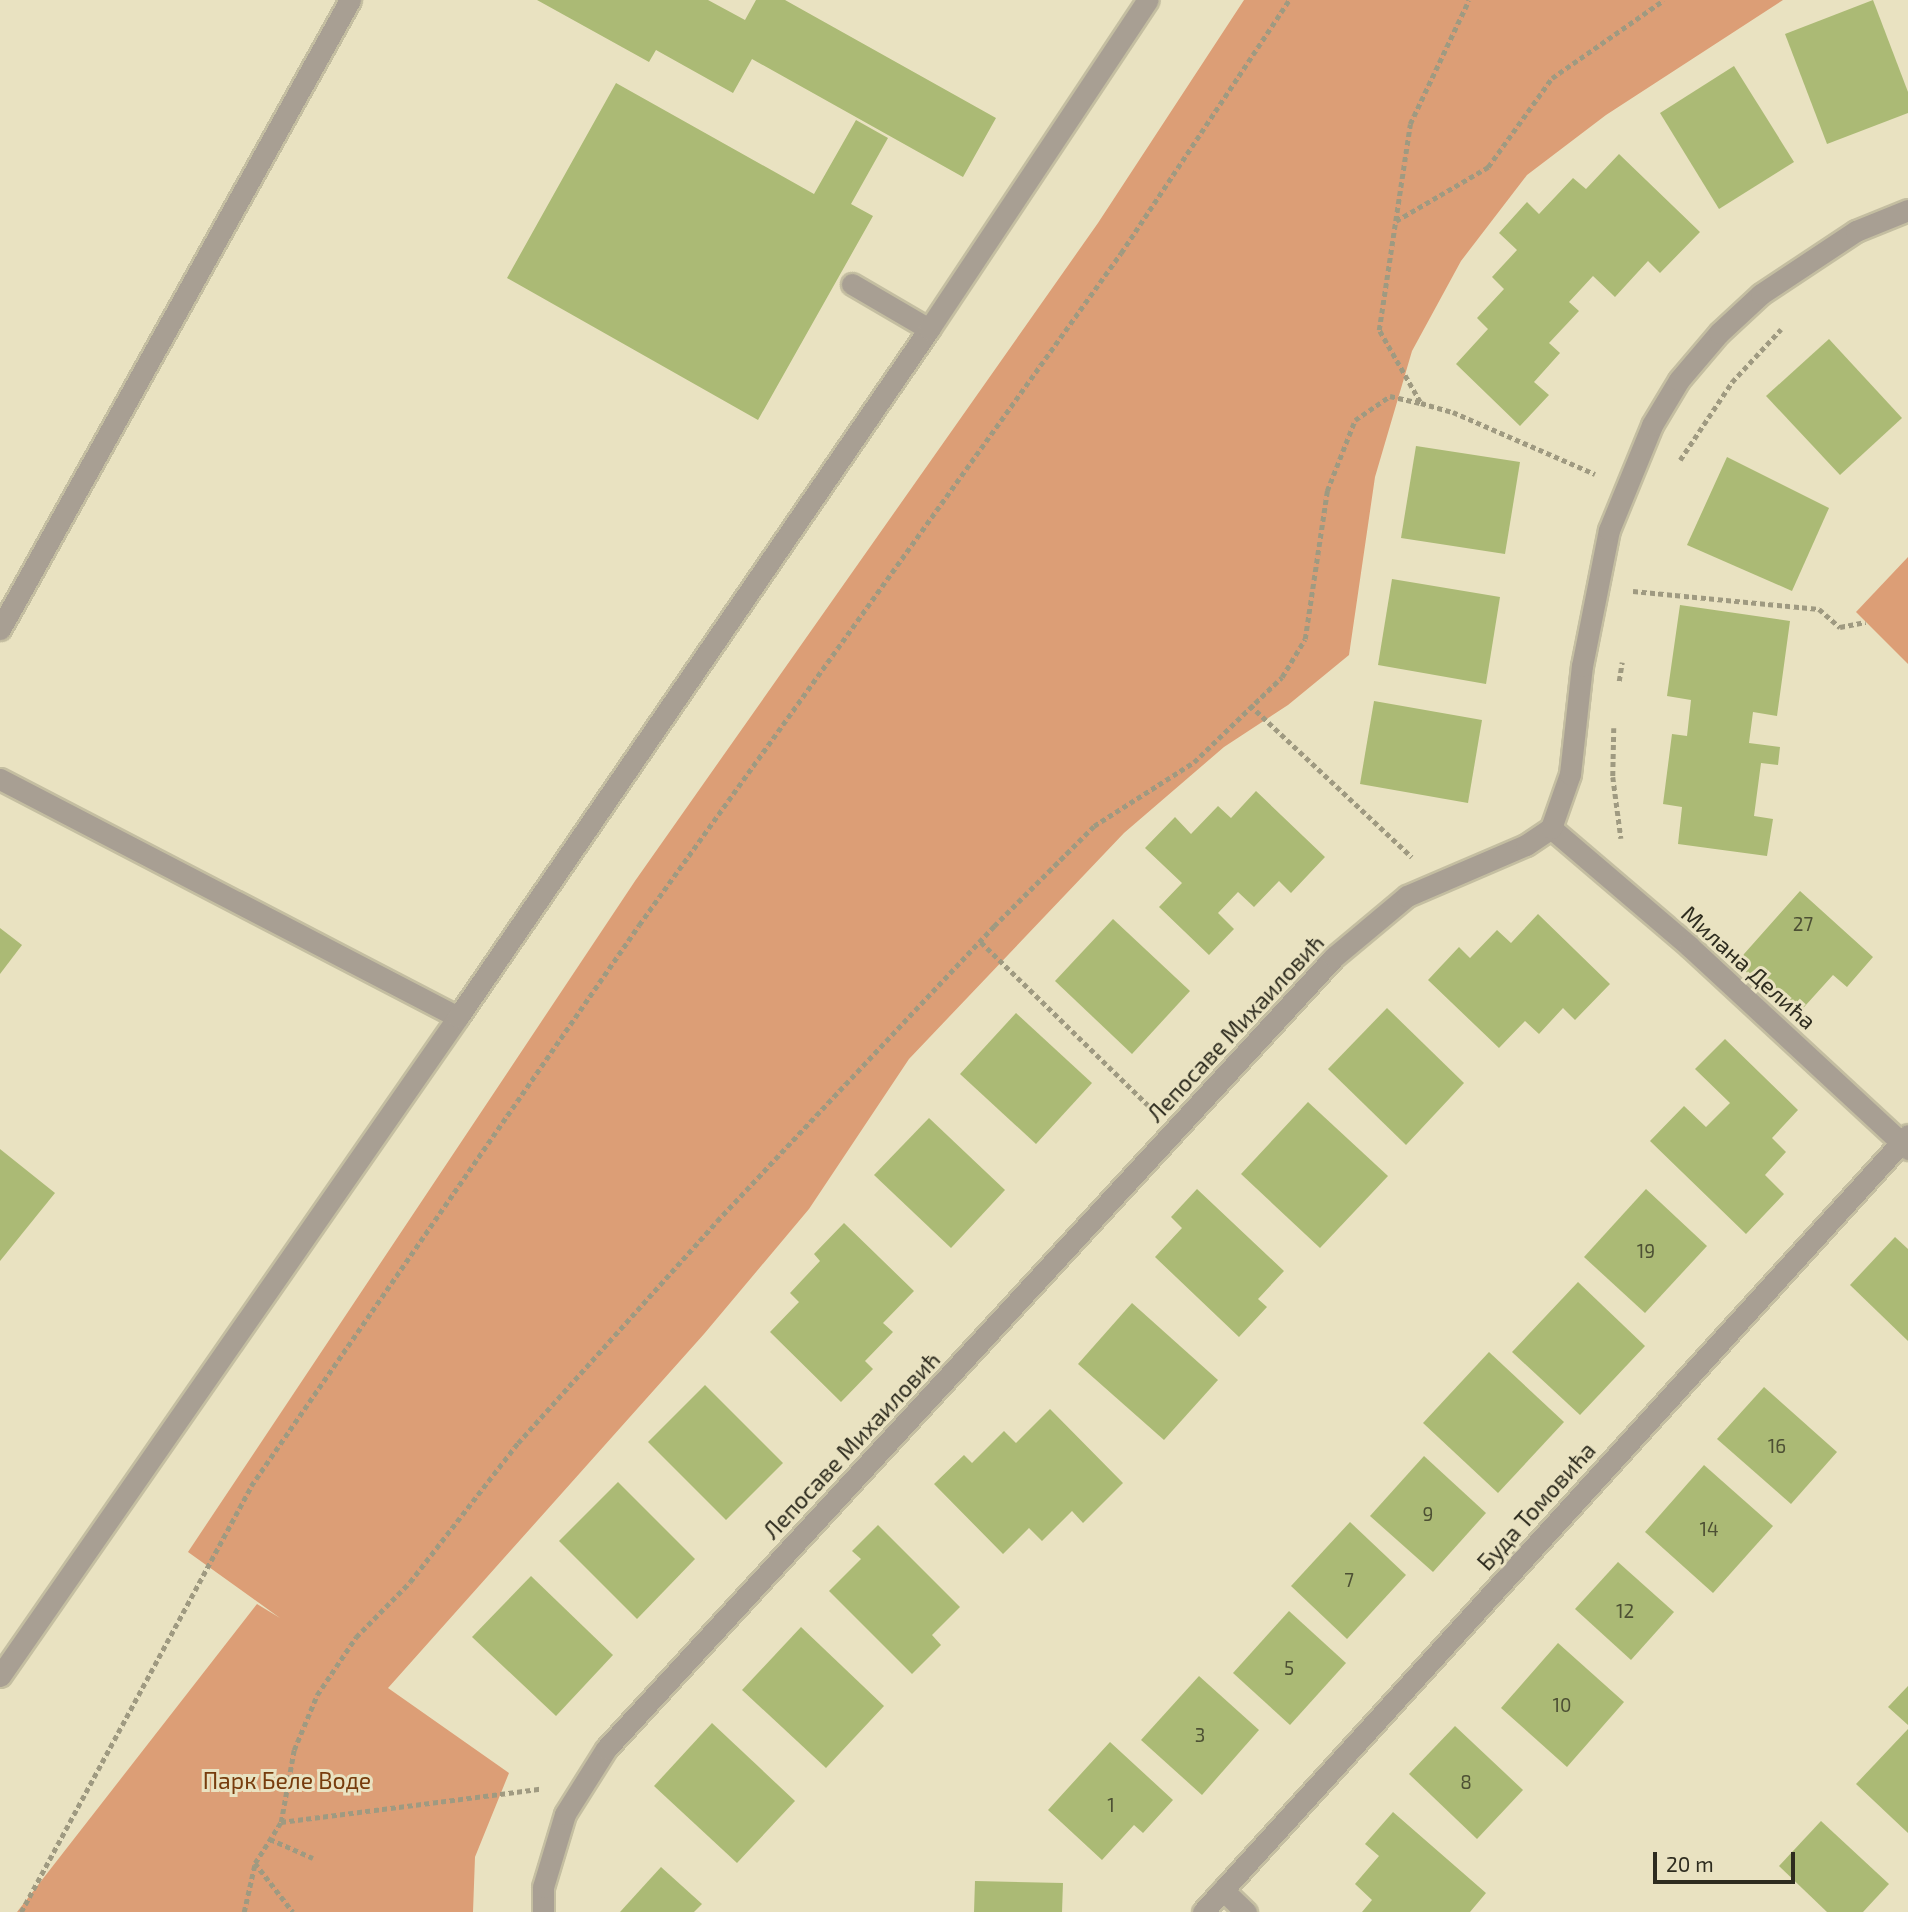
<!DOCTYPE html>
<meta charset="utf-8">
<style>
body{margin:0}
#map{position:relative;width:1908px;height:1912px;overflow:hidden;background:#e9e2c1;font-family:"Exo 2",sans-serif}
div>[style]{position:absolute}
.green>*{inset:0;background:#dc9e76}
.building>*{inset:0;background:#abba75}
.path>*{height:4.5px;margin-top:-2.25px;transform-origin:0;background:repeating-linear-gradient(90deg,#9f9a81 0 5px,transparent 0 8.5px)}
.roads{filter:drop-shadow(2px 0 #c4bea1) drop-shadow(-2px 0 #c4bea1) drop-shadow(0 2px #c4bea1) drop-shadow(0 -2px #c4bea1)}
.minor>*{height:21px;margin:-10.5px;padding:0 10.5px;transform-origin:10.5px;border-radius:10.5px;background:#a89f93}
span{translate:-50% -50%;white-space:nowrap;text-align:center;line-height:1.15;-webkit-text-stroke:6px #e9e2c1;paint-order:stroke}
.number-label{font-size:19px;color:#4d5034}
.number-label span{-webkit-text-stroke-width:0}
.street-label{font-size:23px;color:#2e2c1f}
.park-label{font-size:23px;color:#773c0d}
.scale{position:absolute;left:1653px;top:1852px;width:142px;height:32px;box-sizing:border-box;border:4px solid #2e2c1f;border-top:0;padding-left:9px;font-size:21px;line-height:24px;white-space:nowrap;color:#2e2c1f;-webkit-text-stroke:5px #e9e2c1;paint-order:stroke}
</style>
<div id="map">
<div class="green">
<div style="clip-path:polygon(1244px 0,1783px 0,1606px 115px,1527px 175px,1461px 261px,1412px 351px,1375px 477px,1349px 655px,1288px 705px,1224px 747px,1124px 833px,909px 1059px,809px 1209px,704px 1334px,388px 1688px,509px 1773px,475px 1857px,473px 1912px,17px 1912px,257px 1604px,280px 1618px,188px 1552px,635px 881px,1098px 223px)"></div>
<div style="clip-path:polygon(1908px 557px,1908px 664px,1856px 612px)"></div>
</div>
<div class="building">
<div style="clip-path:polygon(537px 0,708px 0,745px 20px,756px 0,785px 0,996px 118px,963px 177px,752px 59px,733px 93px,656px 50px,649px 62px)"></div>
<div style="clip-path:polygon(1873px 0,1908px 92px,1908px 113px,1827px 144px,1785px 34px)"></div>
<div style="clip-path:polygon(1734px 66px,1794px 162px,1719px 209px,1660px 113px)"></div>
<div style="clip-path:polygon(616px 83px,814px 194px,856px 120px,888px 138px,851px 204px,873px 216px,758px 420px,507px 278px)"></div>
<div style="clip-path:polygon(1619px 154px,1700px 232px,1660px 273px,1648px 261px,1615px 297px,1593px 276px,1569px 302px,1579px 311px,1549px 343px,1560px 353px,1534px 382px,1549px 395px,1520px 426px,1456px 364px,1488px 329px,1477px 318px,1504px 289px,1492px 277px,1517px 250px,1499px 233px,1527px 202px,1539px 214px,1573px 178px,1586px 189px)"></div>
<div style="clip-path:polygon(1829px 339px,1902px 418px,1840px 475px,1766px 396px)"></div>
<div style="clip-path:polygon(1416px 446px,1520px 462px,1505px 554px,1401px 538px)"></div>
<div style="clip-path:polygon(1727px 457px,1829px 508px,1792px 591px,1687px 545px)"></div>
<div style="clip-path:polygon(1392px 579px,1500px 597px,1486px 684px,1378px 665px)"></div>
<div style="clip-path:polygon(1680px 605px,1790px 621px,1777px 716px,1753px 712px,1749px 743px,1780px 747px,1778px 765px,1761px 763px,1754px 816px,1773px 819px,1767px 856px,1678px 844px,1682px 807px,1663px 804px,1672px 734px,1687px 736px,1691px 700px,1667px 696px)"></div>
<div style="clip-path:polygon(1374px 701px,1482px 720px,1468px 803px,1360px 784px)"></div>
<div style="clip-path:polygon(1256px 791px,1325px 857px,1291px 893px,1279px 881px,1254px 907px,1238px 892px,1218px 913px,1234px 929px,1209px 955px,1159px 907px,1182px 883px,1145px 848px,1175px 817px,1191px 834px,1218px 806px,1231px 818px)"></div>
<div style="clip-path:polygon(1800px 891px,1873px 957px,1847px 987px,1833px 975px,1796px 1016px,1736px 963px)"></div>
<div style="clip-path:polygon(1538px 914px,1610px 984px,1575px 1020px,1563px 1008px,1539px 1034px,1525px 1021px,1499px 1048px,1428px 980px,1459px 947px,1470px 958px,1497px 930px,1511px 943px)"></div>
<div style="clip-path:polygon(1113px 919px,1190px 991px,1132px 1054px,1055px 981px)"></div>
<div style="clip-path:polygon(0 928px,22px 945px,0 974px)"></div>
<div style="clip-path:polygon(1387px 1008px,1464px 1083px,1406px 1145px,1328px 1069px)"></div>
<div style="clip-path:polygon(1016px 1013px,1092px 1083px,1036px 1144px,960px 1074px)"></div>
<div style="clip-path:polygon(1725px 1039px,1798px 1110px,1772px 1138px,1786px 1152px,1765px 1175px,1784px 1194px,1746px 1234px,1650px 1141px,1684px 1106px,1706px 1127px,1730px 1103px,1695px 1069px)"></div>
<div style="clip-path:polygon(1308px 1102px,1388px 1176px,1320px 1248px,1241px 1174px)"></div>
<div style="clip-path:polygon(929px 1118px,1005px 1190px,951px 1248px,874px 1175px)"></div>
<div style="clip-path:polygon(0 1149px,55px 1193px,0 1261px)"></div>
<div style="clip-path:polygon(1197px 1189px,1284px 1271px,1258px 1299px,1267px 1307px,1239px 1337px,1155px 1257px,1182px 1228px,1171px 1217px)"></div>
<div style="clip-path:polygon(1646px 1189px,1707px 1246px,1645px 1313px,1584px 1257px)"></div>
<div style="clip-path:polygon(844px 1223px,914px 1291px,883px 1323px,893px 1332px,865px 1361px,873px 1369px,841px 1402px,770px 1332px,799px 1302px,790px 1293px,820px 1261px,814px 1254px)"></div>
<div style="clip-path:polygon(1895px 1237px,1908px 1249px,1908px 1341px,1850px 1285px)"></div>
<div style="clip-path:polygon(1578px 1282px,1645px 1346px,1580px 1415px,1512px 1352px)"></div>
<div style="clip-path:polygon(1132px 1303px,1218px 1380px,1164px 1440px,1078px 1364px)"></div>
<div style="clip-path:polygon(1489px 1352px,1564px 1422px,1498px 1493px,1423px 1423px)"></div>
<div style="clip-path:polygon(705px 1385px,783px 1463px,726px 1520px,648px 1442px)"></div>
<div style="clip-path:polygon(1764px 1387px,1837px 1452px,1791px 1504px,1717px 1439px)"></div>
<div style="clip-path:polygon(1050px 1409px,1123px 1483px,1083px 1523px,1072px 1511px,1042px 1541px,1029px 1528px,1003px 1554px,934px 1484px,964px 1455px,972px 1463px,1004px 1431px,1016px 1443px)"></div>
<div style="clip-path:polygon(1424px 1456px,1486px 1513px,1433px 1572px,1370px 1516px)"></div>
<div style="clip-path:polygon(1704px 1465px,1773px 1526px,1713px 1593px,1645px 1532px)"></div>
<div style="clip-path:polygon(618px 1482px,695px 1559px,637px 1619px,559px 1541px)"></div>
<div style="clip-path:polygon(1350px 1522px,1406px 1575px,1347px 1639px,1291px 1586px)"></div>
<div style="clip-path:polygon(878px 1525px,960px 1607px,932px 1635px,941px 1645px,912px 1674px,829px 1591px,861px 1559px,852px 1551px)"></div>
<div style="clip-path:polygon(1618px 1562px,1674px 1612px,1631px 1660px,1575px 1609px)"></div>
<div style="clip-path:polygon(531px 1576px,613px 1655px,556px 1716px,472px 1637px)"></div>
<div style="clip-path:polygon(1289px 1611px,1346px 1663px,1290px 1725px,1233px 1673px)"></div>
<div style="clip-path:polygon(801px 1627px,884px 1706px,826px 1768px,742px 1690px)"></div>
<div style="clip-path:polygon(1558px 1643px,1624px 1702px,1567px 1767px,1501px 1708px)"></div>
<div style="clip-path:polygon(1199px 1676px,1259px 1730px,1202px 1795px,1141px 1740px)"></div>
<div style="clip-path:polygon(1908px 1686px,1908px 1725px,1888px 1707px)"></div>
<div style="clip-path:polygon(712px 1723px,795px 1801px,737px 1863px,654px 1786px)"></div>
<div style="clip-path:polygon(1455px 1726px,1523px 1790px,1477px 1839px,1409px 1774px)"></div>
<div style="clip-path:polygon(1908px 1729px,1908px 1833px,1856px 1784px)"></div>
<div style="clip-path:polygon(1110px 1742px,1173px 1800px,1143px 1833px,1134px 1825px,1102px 1860px,1048px 1810px)"></div>
<div style="clip-path:polygon(1393px 1812px,1486px 1893px,1470px 1912px,1362px 1912px,1372px 1900px,1355px 1884px,1379px 1856px,1365px 1844px)"></div>
<div style="clip-path:polygon(1821px 1821px,1889px 1884px,1863px 1912px,1827px 1912px,1779px 1866px)"></div>
<div style="clip-path:polygon(661px 1867px,702px 1904px,694px 1912px,620px 1912px)"></div>
<div style="clip-path:polygon(975px 1881px,1063px 1883px,1062px 1912px,974px 1912px)"></div>
</div>
<div class="path">
<div style="left:1396px;top:221px;width:107px;rotate:-30.4deg"></div>
<div style="left:1488px;top:167px;width:110px;rotate:-54.3deg"></div>
<div style="left:1552px;top:78px;width:136px;rotate:-34.9deg"></div>
<div style="left:1420px;top:402px;width:83px;rotate:-119.7deg"></div>
<div style="left:1379px;top:330px;width:208px;rotate:-81.4deg"></div>
<div style="left:1410px;top:124px;width:137px;rotate:-64.6deg"></div>
<div style="left:1680px;top:460px;width:94px;rotate:-56.3deg"></div>
<div style="left:1732px;top:382px;width:72px;rotate:-47.2deg"></div>
<div style="left:1633px;top:591px;width:187px;rotate:5.5deg"></div>
<div style="left:1819px;top:609px;width:28px;rotate:41deg"></div>
<div style="left:1840px;top:627px;width:26px;rotate:-11deg"></div>
<div style="left:1619px;top:681px;width:19px;rotate:-81deg"></div>
<div style="left:1250px;top:705px;width:222px;rotate:43.2deg"></div>
<div style="left:1614px;top:728px;width:49px;rotate:91.2deg"></div>
<div style="left:1613px;top:777px;width:62px;rotate:82.5deg"></div>
<div style="left:981px;top:942px;width:236px;rotate:44.3deg"></div>
<div style="left:281px;top:1822px;width:73px;rotate:-79.8deg"></div>
<div style="left:294px;top:1750px;width:60px;rotate:-67.3deg"></div>
<div style="left:317px;top:1695px;width:70px;rotate:-56.1deg"></div>
<div style="left:356px;top:1637px;width:77px;rotate:-45.5deg"></div>
<div style="left:410px;top:1582px;width:176px;rotate:-52.2deg"></div>
<div style="left:518px;top:1443px;width:298px;rotate:-48.1deg"></div>
<div style="left:717px;top:1221px;width:405px;rotate:-46.8deg"></div>
<div style="left:994px;top:926px;width:141px;rotate:-45deg"></div>
<div style="left:1094px;top:826px;width:119px;rotate:-32.6deg"></div>
<div style="left:1194px;top:762px;width:122px;rotate:-44deg"></div>
<div style="left:1282px;top:677px;width:44px;rotate:-58.8deg"></div>
<div style="left:1305px;top:639px;width:150px;rotate:-81.5deg"></div>
<div style="left:1327px;top:491px;width:76px;rotate:-68.5deg"></div>
<div style="left:1355px;top:420px;width:42px;rotate:-34.4deg"></div>
<div style="left:1390px;top:396px;width:32px;rotate:13deg"></div>
<div style="left:1421px;top:403px;width:33px;rotate:16deg"></div>
<div style="left:1453px;top:412px;width:155px;rotate:23.6deg"></div>
<div style="left:270px;top:1839px;width:47px;rotate:23.8deg"></div>
<div style="left:255px;top:1863px;width:62px;rotate:52.2deg"></div>
<div style="left:21px;top:1912px;width:484px;rotate:-61.6deg"></div>
<div style="left:251px;top:1486px;width:682px;rotate:-55.33deg"></div>
<div style="left:639px;top:925px;width:827px;rotate:-54.35deg"></div>
<div style="left:1121px;top:253px;width:304px;rotate:-56.4deg"></div>
<div style="left:244px;top:1912px;width:50px;rotate:-77.3deg"></div>
<div style="left:255px;top:1863px;width:49px;rotate:-57.6deg"></div>
<div style="left:281px;top:1822px;width:261px;rotate:-7.3deg"></div>
</div>
<div class="roads">
<div class="minor">
<div style="left:852px;top:284px;width:89px;rotate:30.3deg"></div>
<div style="left:0;top:629px;width:720px;rotate:-60.91deg"></div>
<div style="left:0;top:779px;width:516px;rotate:27.46deg"></div>
<div style="left:1551px;top:828px;width:182px;rotate:40.5deg"></div>
<div style="left:1689px;top:946px;width:299px;rotate:42.8deg"></div>
<div style="left:0;top:1676px;width:803px;rotate:-55.2deg"></div>
<div style="left:458px;top:1017px;width:834px;rotate:-55.6deg"></div>
<div style="left:929px;top:329px;width:395px;rotate:-56.4deg"></div>
<div style="left:1223px;top:1890px;width:32px;rotate:44deg"></div>
<div style="left:543px;top:1912px;width:25px;rotate:-90deg"></div>
<div style="left:543px;top:1887px;width:76px;rotate:-73.2deg"></div>
<div style="left:565px;top:1814px;width:77px;rotate:-57.8deg"></div>
<div style="left:606px;top:1749px;width:1076px;rotate:-47.41deg"></div>
<div style="left:1334px;top:957px;width:95px;rotate:-39.9deg"></div>
<div style="left:1407px;top:896px;width:129px;rotate:-23.2deg"></div>
<div style="left:1526px;top:845px;width:30px;rotate:-34deg"></div>
<div style="left:1551px;top:828px;width:57px;rotate:-70.6deg"></div>
<div style="left:1570px;top:774px;width:109px;rotate:-83.7deg"></div>
<div style="left:1582px;top:666px;width:139px;rotate:-78.8deg"></div>
<div style="left:1609px;top:530px;width:113px;rotate:-67.7deg"></div>
<div style="left:1652px;top:425px;width:52px;rotate:-59deg"></div>
<div style="left:1679px;top:380px;width:62px;rotate:-49.6deg"></div>
<div style="left:1719px;top:333px;width:57px;rotate:-42.9deg"></div>
<div style="left:1761px;top:294px;width:114px;rotate:-33.6deg"></div>
<div style="left:1856px;top:231px;width:56px;rotate:-22deg"></div>
<div style="left:1203px;top:1912px;width:1049px;rotate:-47.78deg"></div>
</div>
</div>
<div class="number-label">
<span style="left:1803px;top:924px">27</span>
<span style="left:1646px;top:1251px">19</span>
<span style="left:1777px;top:1446px">16</span>
<span style="left:1428px;top:1514px">9</span>
<span style="left:1709px;top:1529px">14</span>
<span style="left:1349px;top:1580px">7</span>
<span style="left:1625px;top:1611px">12</span>
<span style="left:1289px;top:1668px">5</span>
<span style="left:1562px;top:1705px">10</span>
<span style="left:1200px;top:1735px">3</span>
<span style="left:1466px;top:1782px">8</span>
<span style="left:1111px;top:1805px">1</span>
</div>
<div class="street-label">
<span style="left:1749px;top:967px;rotate:42deg">Милана Делића</span>
<span style="left:1235px;top:1028px;rotate:-47deg">Лепосаве Михаиловић</span>
<span style="left:851px;top:1445px;rotate:-47deg">Лепосаве Михаиловић</span>
<span style="left:1536px;top:1506px;rotate:-48deg">Буда Томовића</span>
</div>
<div class="park-label">
<span style="left:287px;top:1780px">Парк Беле Воде</span>
</div>
<div class="scale">20 m</div>
</div>
